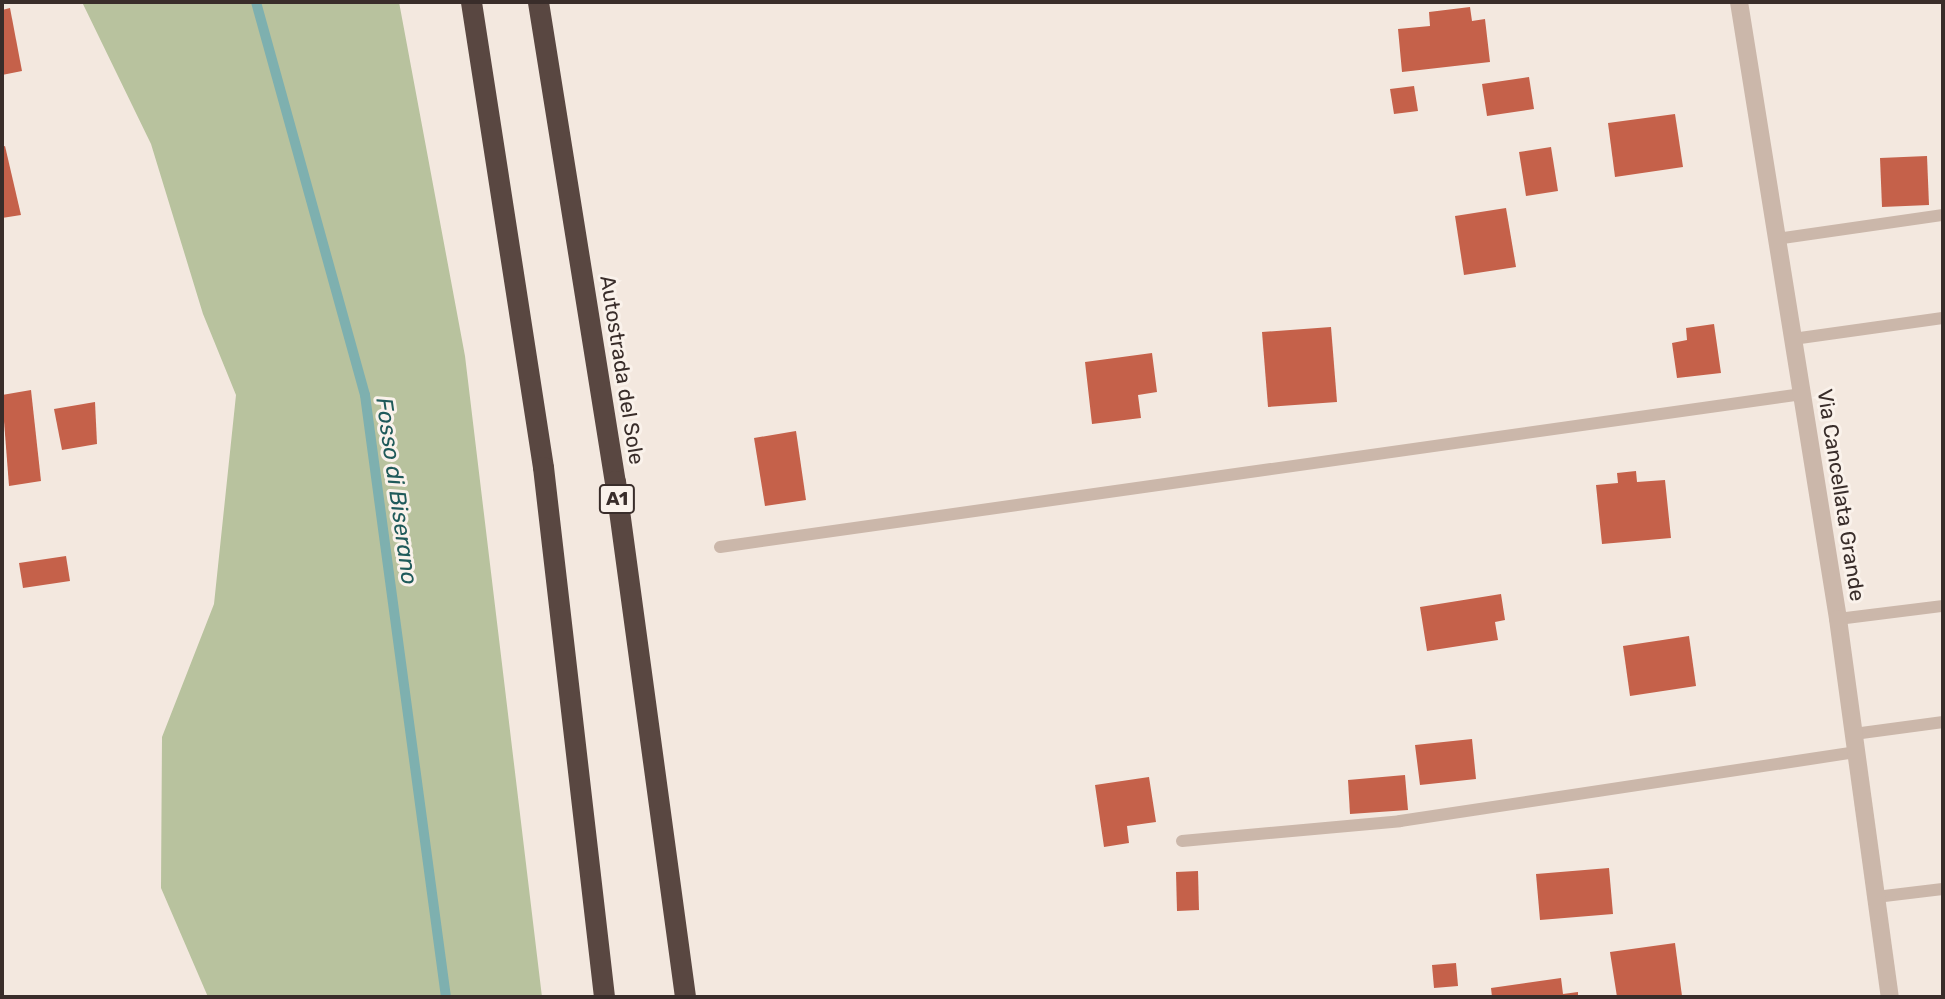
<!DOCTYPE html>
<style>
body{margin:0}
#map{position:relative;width:1945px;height:999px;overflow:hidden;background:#f3e8df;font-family:Rubik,sans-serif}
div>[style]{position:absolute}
.green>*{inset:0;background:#b8c29e}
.stream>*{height:10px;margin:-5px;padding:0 5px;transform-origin:5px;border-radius:5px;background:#7eb0af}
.building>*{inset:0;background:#c5614a}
.service>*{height:12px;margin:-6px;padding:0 6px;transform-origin:6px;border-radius:6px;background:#cbb7aa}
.minor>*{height:18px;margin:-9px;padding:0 9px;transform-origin:9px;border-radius:9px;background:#cbb7aa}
.motorway>*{height:21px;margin:-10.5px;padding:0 10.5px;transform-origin:10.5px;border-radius:10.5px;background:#594741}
span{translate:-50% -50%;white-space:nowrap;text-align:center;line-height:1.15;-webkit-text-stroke:6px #faf2eb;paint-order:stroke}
.shield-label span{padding:2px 5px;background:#faf2eb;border:2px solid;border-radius:5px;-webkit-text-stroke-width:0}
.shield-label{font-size:19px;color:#392d2a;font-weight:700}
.street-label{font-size:21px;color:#392d2a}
.water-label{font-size:23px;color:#1f5a5a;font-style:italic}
.frame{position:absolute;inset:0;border:4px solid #392d2a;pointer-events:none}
</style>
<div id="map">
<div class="green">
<div style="clip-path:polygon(82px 2px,399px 2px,465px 356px,542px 997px,208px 997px,161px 888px,162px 737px,214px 604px,236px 395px,203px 314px,151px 144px)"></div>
</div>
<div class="stream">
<div style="left:256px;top:2px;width:408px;rotate:74.5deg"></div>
<div style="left:365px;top:395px;width:607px;rotate:82.34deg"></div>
</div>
<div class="building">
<div style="clip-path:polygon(1470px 7px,1472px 21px,1485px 19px,1490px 62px,1402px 72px,1398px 29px,1430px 26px,1429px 12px)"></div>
<div style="clip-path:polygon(10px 8px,22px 71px,2px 75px,2px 10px)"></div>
<div style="clip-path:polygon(1529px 77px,1534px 109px,1487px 116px,1482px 84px)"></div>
<div style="clip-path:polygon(1414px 86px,1418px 111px,1394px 114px,1390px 89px)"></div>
<div style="clip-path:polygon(1675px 114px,1683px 167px,1615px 177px,1608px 123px)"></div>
<div style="clip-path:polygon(5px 146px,21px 215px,2px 218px,2px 147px)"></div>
<div style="clip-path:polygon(1551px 147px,1558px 191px,1526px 196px,1519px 152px)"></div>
<div style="clip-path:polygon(1927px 156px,1929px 205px,1882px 207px,1880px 158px)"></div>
<div style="clip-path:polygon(1506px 208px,1516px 267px,1464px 275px,1455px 216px)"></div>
<div style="clip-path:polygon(1714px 324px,1721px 373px,1677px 378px,1672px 343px,1687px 340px,1686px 328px)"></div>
<div style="clip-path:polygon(1331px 327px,1337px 402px,1268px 407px,1262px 332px)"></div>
<div style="clip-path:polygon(1152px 353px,1157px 392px,1138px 395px,1141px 418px,1092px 424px,1085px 362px)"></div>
<div style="clip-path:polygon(31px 390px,41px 481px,9px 486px,2px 395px)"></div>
<div style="clip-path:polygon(95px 402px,97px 444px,62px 450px,54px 409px)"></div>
<div style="clip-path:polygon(796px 431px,806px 500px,765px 506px,754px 438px)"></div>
<div style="clip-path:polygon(1636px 471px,1637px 482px,1665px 480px,1671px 538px,1602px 544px,1596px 485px,1618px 483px,1617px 473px)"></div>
<div style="clip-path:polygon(66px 556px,70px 581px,23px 588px,19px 563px)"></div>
<div style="clip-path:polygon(1501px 594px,1505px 620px,1495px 622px,1498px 640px,1427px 651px,1420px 607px)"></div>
<div style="clip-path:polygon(1689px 636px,1696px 686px,1630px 696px,1623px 646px)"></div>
<div style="clip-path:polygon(1472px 739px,1476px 779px,1420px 785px,1415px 745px)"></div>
<div style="clip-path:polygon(1405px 775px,1408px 810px,1350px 814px,1348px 780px)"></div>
<div style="clip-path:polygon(1149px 777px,1156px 822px,1127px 826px,1129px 843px,1104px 847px,1095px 785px)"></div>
<div style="clip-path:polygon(1609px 868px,1613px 914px,1540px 920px,1536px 874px)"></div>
<div style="clip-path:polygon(1198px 871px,1199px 910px,1177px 911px,1176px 872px)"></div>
<div style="clip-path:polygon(1675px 943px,1682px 996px,1617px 997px,1610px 952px)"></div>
<div style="clip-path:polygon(1456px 963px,1458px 986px,1434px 988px,1432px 965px)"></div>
<div style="clip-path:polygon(1561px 978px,1563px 994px,1578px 992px,1578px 997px,1492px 997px,1491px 988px)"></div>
</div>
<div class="service">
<div style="left:1776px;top:239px;width:169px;rotate:-8.2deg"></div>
<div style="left:1793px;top:339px;width:151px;rotate:-8deg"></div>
<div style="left:720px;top:547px;width:1093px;rotate:-8.05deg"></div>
<div style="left:1838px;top:619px;width:106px;rotate:-7.1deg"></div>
<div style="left:1854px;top:734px;width:90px;rotate:-7.7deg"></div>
<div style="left:1182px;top:841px;width:219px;rotate:-5.2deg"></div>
<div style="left:1400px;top:821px;width:462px;rotate:-8.6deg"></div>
<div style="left:1876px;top:897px;width:67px;rotate:-6.8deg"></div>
</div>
<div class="minor">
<div style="left:1739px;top:2px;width:625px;rotate:80.88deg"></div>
<div style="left:1838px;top:619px;width:382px;rotate:82.2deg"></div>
</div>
<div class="motorway">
<div style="left:471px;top:2px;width:471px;rotate:81.2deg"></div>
<div style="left:543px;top:467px;width:533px;rotate:83.43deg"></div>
<div style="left:538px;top:2px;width:485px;rotate:80.9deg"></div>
<div style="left:615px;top:481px;width:521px;rotate:82.27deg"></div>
</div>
<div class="shield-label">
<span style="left:617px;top:499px">A1</span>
</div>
<div class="street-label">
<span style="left:622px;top:370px;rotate:81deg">Autostrada del Sole</span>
<span style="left:1841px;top:495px;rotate:81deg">Via Cancellata Grande</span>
</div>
<div class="water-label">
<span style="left:397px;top:491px;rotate:82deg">Fosso di Biserano</span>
</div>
<div class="frame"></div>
</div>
